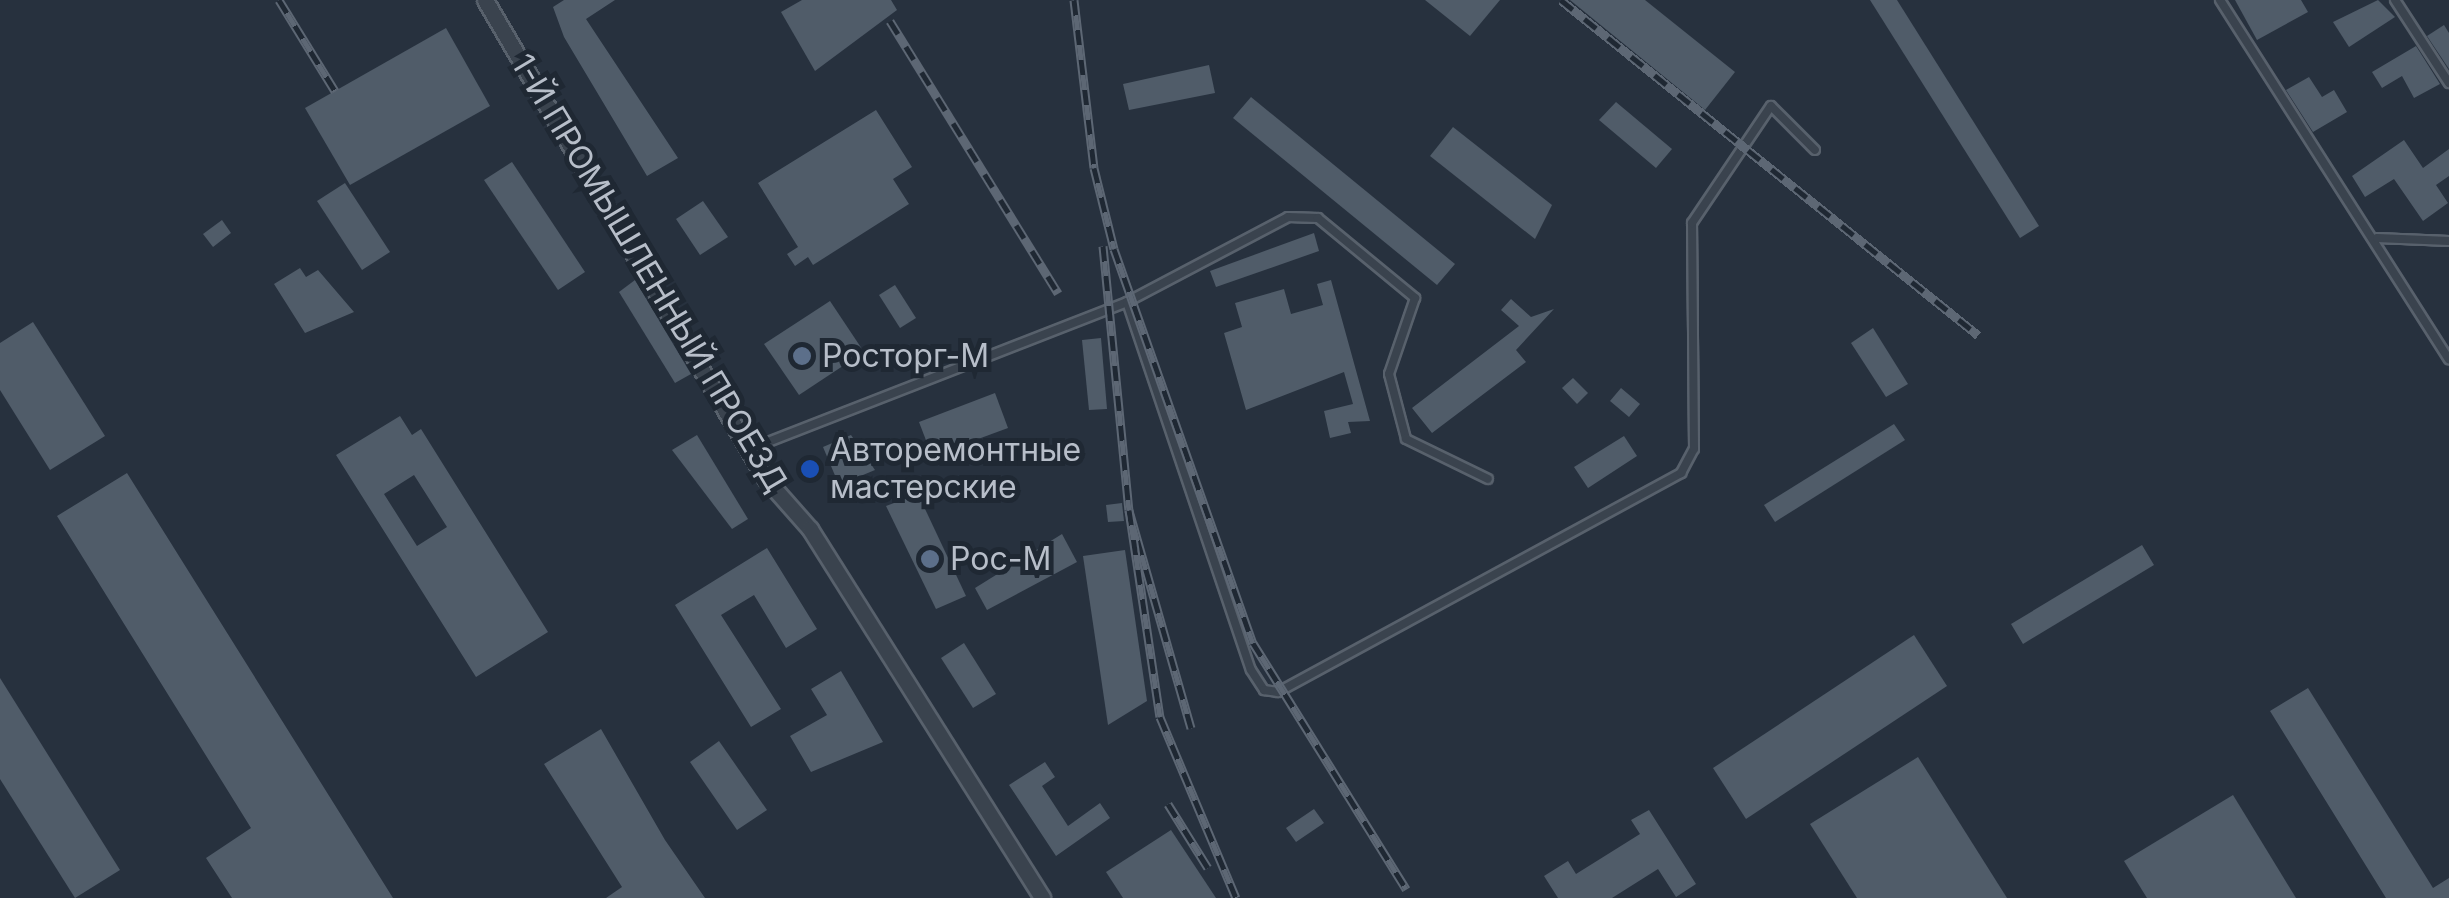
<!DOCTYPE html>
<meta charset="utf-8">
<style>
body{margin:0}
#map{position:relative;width:2449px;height:898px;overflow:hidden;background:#27313e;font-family:Inter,sans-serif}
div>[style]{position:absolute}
.building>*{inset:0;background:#505c69}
.roads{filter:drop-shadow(2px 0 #58616c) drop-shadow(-2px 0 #58616c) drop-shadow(0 2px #58616c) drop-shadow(0 -2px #58616c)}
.lane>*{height:8px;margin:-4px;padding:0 4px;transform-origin:4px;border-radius:4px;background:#3a434e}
.street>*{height:15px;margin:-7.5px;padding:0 7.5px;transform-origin:7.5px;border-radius:7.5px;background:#3a434e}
.rail>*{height:9px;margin-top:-4.5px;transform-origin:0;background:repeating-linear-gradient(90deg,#1f2833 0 15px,#5d6774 0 30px);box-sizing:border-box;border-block:2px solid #5d6774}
.dots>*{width:28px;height:28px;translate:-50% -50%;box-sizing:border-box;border:5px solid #1f2833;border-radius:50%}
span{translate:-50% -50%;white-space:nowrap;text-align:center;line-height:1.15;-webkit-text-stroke:10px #1f2833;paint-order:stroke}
.street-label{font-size:32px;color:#b7bec9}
.poi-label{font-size:32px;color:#b7bec9}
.left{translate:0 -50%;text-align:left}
</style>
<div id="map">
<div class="building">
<div style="clip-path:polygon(564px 0,615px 0,586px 19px,678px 158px,647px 176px,564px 37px,553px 7px)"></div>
<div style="clip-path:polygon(802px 0,891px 0,897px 10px,815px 71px,781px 12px)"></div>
<div style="clip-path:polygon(1425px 0,1500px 0,1470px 36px)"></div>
<div style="clip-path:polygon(1570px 0,1645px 0,1735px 72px,1705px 110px)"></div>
<div style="clip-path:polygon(1870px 0,1897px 0,2039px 226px,2020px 238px)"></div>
<div style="clip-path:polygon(2235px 0,2301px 0,2308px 12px,2257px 40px)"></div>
<div style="clip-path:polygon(2378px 0,2395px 17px,2349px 47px,2333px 22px)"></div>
<div style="clip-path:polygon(2444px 25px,2449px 33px,2449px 69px,2427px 36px)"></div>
<div style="clip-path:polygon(446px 28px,490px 106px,350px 185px,305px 108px)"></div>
<div style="clip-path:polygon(2416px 46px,2440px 84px,2414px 98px,2402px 76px,2382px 88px,2372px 72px)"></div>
<div style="clip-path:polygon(1209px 65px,1215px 93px,1129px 110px,1123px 84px)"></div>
<div style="clip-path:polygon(2309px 77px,2322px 97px,2334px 90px,2347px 112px,2313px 132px,2286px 90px)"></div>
<div style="clip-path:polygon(1251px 97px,1455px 264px,1437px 285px,1233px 118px)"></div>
<div style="clip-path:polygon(1616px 102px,1672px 149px,1656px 168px,1599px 120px)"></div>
<div style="clip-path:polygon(876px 110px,912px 167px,893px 179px,909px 204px,813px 265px,808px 257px,795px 266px,787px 254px,798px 247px,758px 183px)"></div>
<div style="clip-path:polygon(1453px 127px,1552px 205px,1535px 239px,1430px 156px)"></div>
<div style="clip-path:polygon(2404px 140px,2423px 168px,2449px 149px,2449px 176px,2436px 185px,2448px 203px,2423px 221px,2394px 179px,2365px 197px,2352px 176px)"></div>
<div style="clip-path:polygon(512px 162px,585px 272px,558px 290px,484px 180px)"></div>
<div style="clip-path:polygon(345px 183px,390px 252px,362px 270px,317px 201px)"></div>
<div style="clip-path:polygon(703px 201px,728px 237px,700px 255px,676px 219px)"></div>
<div style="clip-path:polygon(222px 220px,231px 233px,213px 247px,203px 234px)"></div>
<div style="clip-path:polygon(1314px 233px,1319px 251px,1216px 287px,1210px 271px)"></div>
<div style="clip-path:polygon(300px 268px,306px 277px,318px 270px,354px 312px,305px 333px,274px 284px)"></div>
<div style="clip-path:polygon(635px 280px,691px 374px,675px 383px,619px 292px)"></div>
<div style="clip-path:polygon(1331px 280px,1370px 421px,1348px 422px,1351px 433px,1330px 438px,1324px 411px,1353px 404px,1344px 372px,1246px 410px,1224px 333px,1242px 327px,1235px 303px,1284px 289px,1291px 314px,1323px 305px,1317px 284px)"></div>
<div style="clip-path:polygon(895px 285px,916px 318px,900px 328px,879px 295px)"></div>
<div style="clip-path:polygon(1511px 299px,1531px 317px,1554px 309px,1516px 350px,1526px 362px,1432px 433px,1412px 408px,1519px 326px,1501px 310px)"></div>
<div style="clip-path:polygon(830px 301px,864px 352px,799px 395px,764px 344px)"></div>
<div style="clip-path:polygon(33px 322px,105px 436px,50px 470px,0 390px,0 343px)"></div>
<div style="clip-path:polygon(1873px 328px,1908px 384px,1886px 397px,1851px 343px)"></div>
<div style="clip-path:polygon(1101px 338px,1107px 409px,1089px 410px,1082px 340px)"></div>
<div style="clip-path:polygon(1573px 378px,1588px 393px,1577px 404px,1562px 388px)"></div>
<div style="clip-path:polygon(1621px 388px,1640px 404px,1629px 417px,1610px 401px)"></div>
<div style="clip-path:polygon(995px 393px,1008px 428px,932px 456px,919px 422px)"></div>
<div style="clip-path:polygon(evenodd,400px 416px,412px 435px,421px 429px,548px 632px,476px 677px,336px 455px,400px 416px,414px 475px,447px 527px,417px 546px,384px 494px,414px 475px)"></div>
<div style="clip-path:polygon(1894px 424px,1905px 440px,1775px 522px,1764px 505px)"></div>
<div style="clip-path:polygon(697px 435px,748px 519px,732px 529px,672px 450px)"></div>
<div style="clip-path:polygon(851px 435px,875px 470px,839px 485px,823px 447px)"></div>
<div style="clip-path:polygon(1624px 436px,1637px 456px,1588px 488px,1574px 467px)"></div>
<div style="clip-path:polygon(127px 473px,393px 898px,232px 898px,206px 858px,251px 828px,57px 516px)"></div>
<div style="clip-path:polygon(918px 494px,966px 596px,936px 609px,886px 506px)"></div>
<div style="clip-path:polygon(1122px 503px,1124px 521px,1108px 522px,1106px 505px)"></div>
<div style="clip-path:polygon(1062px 534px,1077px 562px,987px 610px,975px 588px)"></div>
<div style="clip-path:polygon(2142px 545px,2154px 565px,2023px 644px,2011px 624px)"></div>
<div style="clip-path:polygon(767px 548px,817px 629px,786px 648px,754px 595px,721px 615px,781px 709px,751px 727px,675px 605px)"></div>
<div style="clip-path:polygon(1125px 550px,1147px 701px,1108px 725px,1083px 556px)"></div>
<div style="clip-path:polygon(1914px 635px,1947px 686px,1746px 819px,1713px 768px)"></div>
<div style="clip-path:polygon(964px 643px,996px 694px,973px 708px,941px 658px)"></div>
<div style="clip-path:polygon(841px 671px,883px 742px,811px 772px,790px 736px,827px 715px,811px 689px)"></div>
<div style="clip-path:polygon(0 678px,120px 870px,75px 898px,0 779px)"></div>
<div style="clip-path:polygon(2308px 688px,2433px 888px,2449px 878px,2449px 898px,2386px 898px,2270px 711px)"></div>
<div style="clip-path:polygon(601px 729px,665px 840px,705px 898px,606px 898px,622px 887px,544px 764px)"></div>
<div style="clip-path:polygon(719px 741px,767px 810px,737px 830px,690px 762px)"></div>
<div style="clip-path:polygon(1918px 757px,2007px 898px,1857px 898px,1810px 824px)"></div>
<div style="clip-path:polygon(1045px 762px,1055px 777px,1042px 786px,1068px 826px,1100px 803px,1110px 818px,1056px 856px,1009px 785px)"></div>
<div style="clip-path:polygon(2233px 795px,2296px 898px,2147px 898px,2124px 861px)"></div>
<div style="clip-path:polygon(1314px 809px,1324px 823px,1296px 842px,1286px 828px)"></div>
<div style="clip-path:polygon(1649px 810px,1696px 884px,1676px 897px,1658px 869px,1612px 898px,1558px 898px,1544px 876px,1568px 861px,1576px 874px,1640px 834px,1631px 820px)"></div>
<div style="clip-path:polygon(1171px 830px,1216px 898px,1123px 898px,1106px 872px)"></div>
</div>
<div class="roads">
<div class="lane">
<div style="left:2220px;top:0;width:426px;rotate:57.5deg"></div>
<div style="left:2395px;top:0;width:99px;rotate:57deg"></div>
<div style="left:2377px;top:238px;width:72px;rotate:2.4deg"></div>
<div style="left:1127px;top:302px;width:182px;rotate:-27.8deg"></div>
<div style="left:1288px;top:217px;width:30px;rotate:2deg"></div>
<div style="left:1318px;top:218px;width:126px;rotate:39.5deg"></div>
<div style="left:1415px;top:298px;width:80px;rotate:108.9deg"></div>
<div style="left:1389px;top:374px;width:67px;rotate:75.3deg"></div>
<div style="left:1406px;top:439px;width:91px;rotate:26deg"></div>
<div style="left:750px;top:449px;width:405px;rotate:-21.3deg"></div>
<div style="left:1127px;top:302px;width:388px;rotate:71.4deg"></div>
<div style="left:1251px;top:670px;width:24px;rotate:57deg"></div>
<div style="left:1264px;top:690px;width:14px;rotate:8deg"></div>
<div style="left:1278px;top:692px;width:459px;rotate:-28.5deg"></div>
<div style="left:1681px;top:473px;width:27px;rotate:-62deg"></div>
<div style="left:1694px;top:449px;width:226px;rotate:-90.5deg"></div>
<div style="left:1692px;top:223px;width:141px;rotate:-56deg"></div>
<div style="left:1771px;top:106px;width:62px;rotate:45deg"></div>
</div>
<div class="street">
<div style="left:485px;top:0;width:554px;rotate:59.64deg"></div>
<div style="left:765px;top:478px;width:68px;rotate:48.6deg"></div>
<div style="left:810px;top:529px;width:436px;rotate:57.8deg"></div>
</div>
</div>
<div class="rail">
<div style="left:279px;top:0;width:107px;rotate:58.4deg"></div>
<div style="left:1074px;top:0;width:169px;rotate:83.2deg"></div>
<div style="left:1094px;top:168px;width:83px;rotate:76.1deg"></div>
<div style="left:1114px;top:249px;width:418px;rotate:70.6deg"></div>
<div style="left:1253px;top:643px;width:290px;rotate:58.1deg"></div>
<div style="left:1561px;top:0;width:535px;rotate:38.78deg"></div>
<div style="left:890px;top:21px;width:320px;rotate:58.3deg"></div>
<div style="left:1103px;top:246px;width:265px;rotate:84.4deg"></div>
<div style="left:1191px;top:728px;width:227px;rotate:-105.9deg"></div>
<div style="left:1129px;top:510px;width:209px;rotate:81.5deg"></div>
<div style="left:1160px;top:717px;width:196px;rotate:67.2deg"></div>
<div style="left:1168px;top:804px;width:75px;rotate:58deg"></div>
</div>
<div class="dots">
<div style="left:802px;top:356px;background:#5c6f8a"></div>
<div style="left:810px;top:469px;background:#1a4fb4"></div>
<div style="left:930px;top:559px;background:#5c6f8a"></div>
</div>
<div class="street-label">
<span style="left:649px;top:273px;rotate:59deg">1-Й ПРОМЫШЛЕННЫЙ ПРОЕЗД</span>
</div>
<div class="poi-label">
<span class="left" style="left:822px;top:356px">Росторг-М</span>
<span class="left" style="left:830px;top:469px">Авторемонтные<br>мастерские</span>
<span class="left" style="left:950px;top:559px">Рос-М</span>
</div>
</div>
